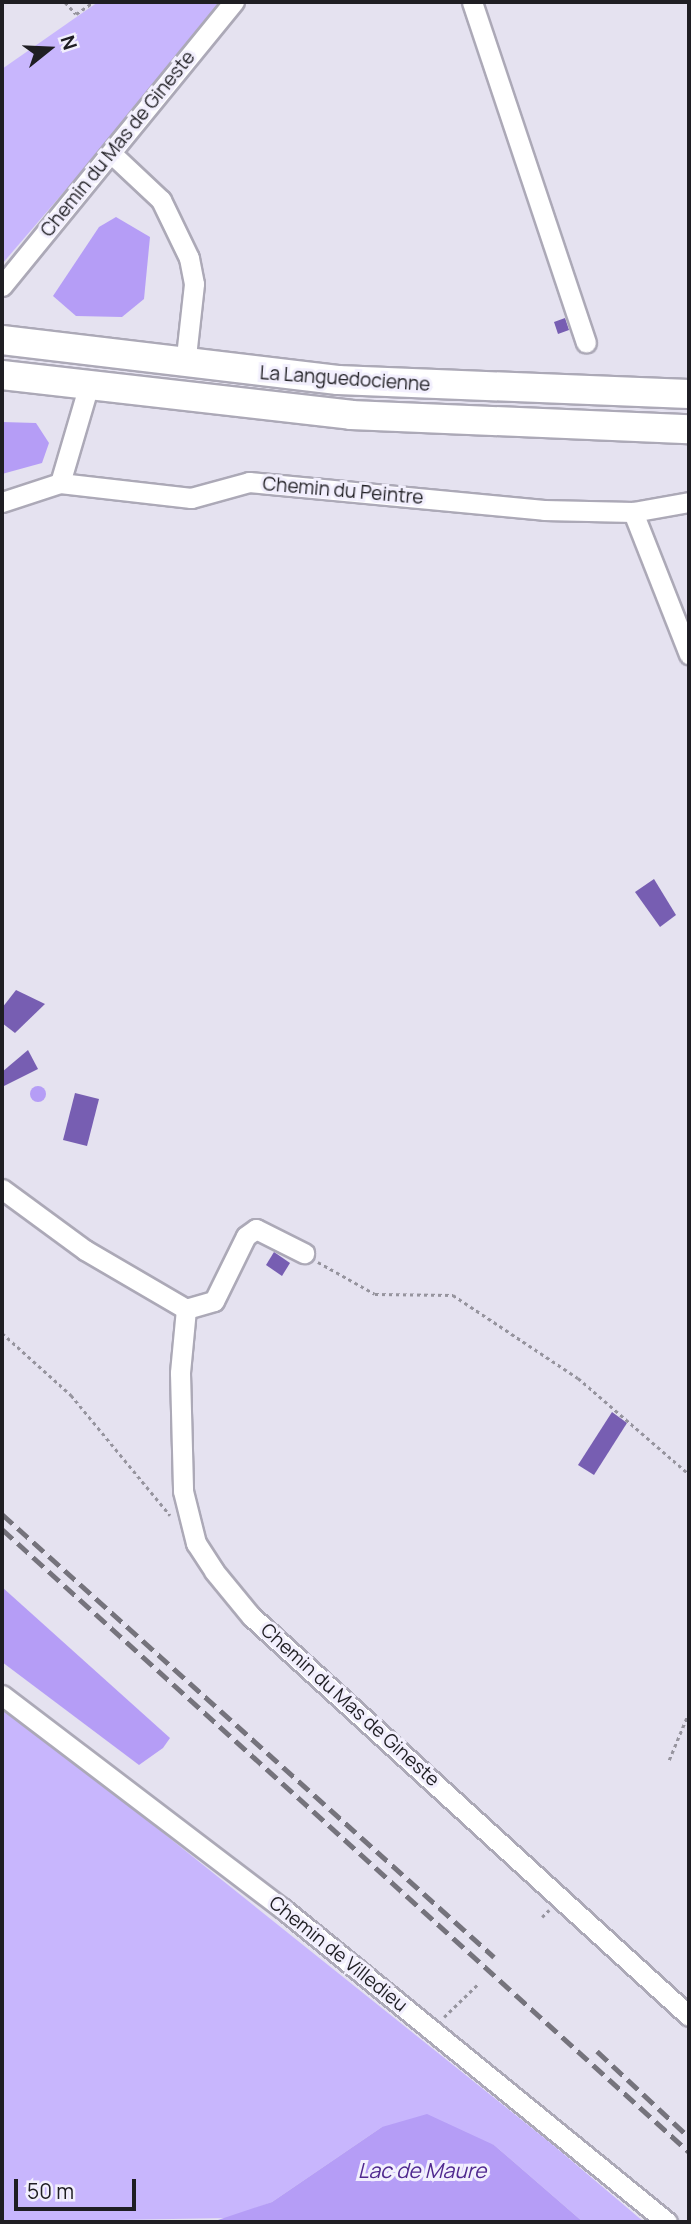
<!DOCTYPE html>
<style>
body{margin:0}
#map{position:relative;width:691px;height:2224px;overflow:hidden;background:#e5e2f0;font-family:Manrope,sans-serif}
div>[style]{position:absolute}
.green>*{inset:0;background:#c8b6fd}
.water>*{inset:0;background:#b59df6}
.round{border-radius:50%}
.building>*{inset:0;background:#775eb2}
.path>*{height:2.5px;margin-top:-1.25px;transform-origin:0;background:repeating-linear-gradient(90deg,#96949e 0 3.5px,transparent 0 7px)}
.roads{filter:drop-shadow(2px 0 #aca9b7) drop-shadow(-2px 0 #aca9b7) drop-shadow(0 2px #aca9b7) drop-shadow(0 -2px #aca9b7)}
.minor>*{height:19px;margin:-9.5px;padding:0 9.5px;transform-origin:9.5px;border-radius:9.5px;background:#fff}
.highway>*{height:28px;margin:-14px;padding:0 14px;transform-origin:14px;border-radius:14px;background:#fff}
.rail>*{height:5px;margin-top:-2.5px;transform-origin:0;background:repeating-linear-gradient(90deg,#75737c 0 14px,transparent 0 21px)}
span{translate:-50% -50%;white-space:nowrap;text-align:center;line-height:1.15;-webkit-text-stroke:6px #f2effd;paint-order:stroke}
.street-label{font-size:19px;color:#1f1e23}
.water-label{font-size:21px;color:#50298f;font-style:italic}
.frame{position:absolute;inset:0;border:4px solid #1f1e23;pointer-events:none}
.north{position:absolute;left:14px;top:14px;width:70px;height:70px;-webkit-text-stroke:5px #f2effd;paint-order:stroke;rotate:72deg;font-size:19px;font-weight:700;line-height:28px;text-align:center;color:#1f1e23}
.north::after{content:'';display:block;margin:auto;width:24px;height:32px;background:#1f1e23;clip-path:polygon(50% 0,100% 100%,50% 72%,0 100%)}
.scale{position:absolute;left:14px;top:2179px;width:122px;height:32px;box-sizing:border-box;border:4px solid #1f1e23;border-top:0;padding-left:9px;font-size:21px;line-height:24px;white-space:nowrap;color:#1f1e23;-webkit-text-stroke:5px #f2effd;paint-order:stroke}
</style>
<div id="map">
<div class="green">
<div style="clip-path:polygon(98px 2px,227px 2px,2px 264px,2px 69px)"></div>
<div style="clip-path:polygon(2px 1704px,553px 2145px,644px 2222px,583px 2222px,494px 2145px,382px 2127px,272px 2202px,229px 2218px,2px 2222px)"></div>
</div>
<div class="water">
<div style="clip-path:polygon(116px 217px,150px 237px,144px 299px,122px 317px,76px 316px,53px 296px,99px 227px)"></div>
<div style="clip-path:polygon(2px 422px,36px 423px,49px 443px,42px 463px,2px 474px)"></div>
<div class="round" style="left:30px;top:1086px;width:16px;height:16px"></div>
<div style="clip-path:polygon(2px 1587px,170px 1738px,163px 1748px,139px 1765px,2px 1662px)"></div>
<div style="clip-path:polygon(427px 2114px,494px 2145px,583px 2222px,212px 2222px,272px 2202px,382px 2127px)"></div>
</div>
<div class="building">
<div style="clip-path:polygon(565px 318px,569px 330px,558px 334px,554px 322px)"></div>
<div style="clip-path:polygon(654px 879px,676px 915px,660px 927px,635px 892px)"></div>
<div style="clip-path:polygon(16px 990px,45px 1004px,15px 1033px,2px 1023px,2px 1008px)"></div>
<div style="clip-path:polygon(28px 1050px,38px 1069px,2px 1087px,2px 1072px)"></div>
<div style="clip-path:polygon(75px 1093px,99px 1099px,87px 1146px,63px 1140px)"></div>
<div style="clip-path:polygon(274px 1252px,290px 1263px,282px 1276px,266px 1265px)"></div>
<div style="clip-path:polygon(612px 1412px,627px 1423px,594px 1475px,578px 1465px)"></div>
</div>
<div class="path">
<div style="left:65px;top:2px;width:16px;rotate:47deg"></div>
<div style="left:76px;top:14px;width:21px;rotate:-35deg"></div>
<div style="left:318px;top:1262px;width:65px;rotate:29.3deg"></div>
<div style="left:375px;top:1294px;width:78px;rotate:0.7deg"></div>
<div style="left:453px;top:1295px;width:150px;rotate:33.6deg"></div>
<div style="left:578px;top:1378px;width:147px;rotate:40.9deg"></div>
<div style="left:2px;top:1333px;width:93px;rotate:41.9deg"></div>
<div style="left:71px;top:1395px;width:156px;rotate:50.5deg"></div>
<div style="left:669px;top:1760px;width:52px;rotate:-67.4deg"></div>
<div style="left:542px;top:1917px;width:10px;rotate:-45deg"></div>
<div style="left:444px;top:2017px;width:46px;rotate:-44.1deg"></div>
</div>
<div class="roads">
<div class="minor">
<div style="left:472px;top:2px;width:359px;rotate:71.5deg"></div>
<div style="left:112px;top:154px;width:67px;rotate:43.2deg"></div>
<div style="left:161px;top:200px;width:64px;rotate:64.2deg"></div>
<div style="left:189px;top:258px;width:26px;rotate:79deg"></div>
<div style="left:194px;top:284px;width:81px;rotate:96.3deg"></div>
<div style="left:2px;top:286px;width:367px;rotate:-50.8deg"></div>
<div style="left:60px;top:483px;width:99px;rotate:-73.6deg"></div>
<div style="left:2px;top:502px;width:61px;rotate:-18.1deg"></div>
<div style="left:60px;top:483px;width:132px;rotate:6.5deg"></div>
<div style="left:191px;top:498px;width:60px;rotate:-15.4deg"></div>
<div style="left:249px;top:482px;width:296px;rotate:5.4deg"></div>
<div style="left:544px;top:510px;width:89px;rotate:1.3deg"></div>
<div style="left:633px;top:512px;width:57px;rotate:-10.1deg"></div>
<div style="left:633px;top:512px;width:153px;rotate:68.5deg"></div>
<div style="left:2px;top:1189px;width:103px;rotate:36.3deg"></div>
<div style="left:85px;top:1250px;width:117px;rotate:30.3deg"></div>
<div style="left:186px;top:1309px;width:29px;rotate:-16deg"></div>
<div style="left:214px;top:1301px;width:72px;rotate:-63.8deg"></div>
<div style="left:246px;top:1236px;width:12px;rotate:-35deg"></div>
<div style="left:256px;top:1229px;width:54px;rotate:26.6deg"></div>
<div style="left:186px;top:1309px;width:64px;rotate:95.4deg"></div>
<div style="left:180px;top:1373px;width:118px;rotate:88.5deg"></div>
<div style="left:183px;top:1491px;width:54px;rotate:76deg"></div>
<div style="left:196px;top:1543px;width:33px;rotate:57deg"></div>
<div style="left:214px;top:1571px;width:58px;rotate:50.6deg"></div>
<div style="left:251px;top:1616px;width:593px;rotate:42.4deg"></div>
<div style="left:2px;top:1695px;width:352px;rotate:37.3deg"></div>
<div style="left:282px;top:1908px;width:497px;rotate:39.2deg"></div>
</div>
<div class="highway">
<div style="left:2px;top:340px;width:338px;rotate:6.8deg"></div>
<div style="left:338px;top:380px;width:351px;rotate:2.3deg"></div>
<div style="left:2px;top:375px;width:351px;rotate:6.5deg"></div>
<div style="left:351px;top:415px;width:338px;rotate:2.4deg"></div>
</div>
</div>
<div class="rail">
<div style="left:2px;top:1514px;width:662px;rotate:42deg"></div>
<div style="left:2px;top:1529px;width:927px;rotate:42.2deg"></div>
<div style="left:597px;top:2051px;width:126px;rotate:43.1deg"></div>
</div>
<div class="street-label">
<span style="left:118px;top:144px;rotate:-51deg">Chemin du Mas de Gineste</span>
<span style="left:345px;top:379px;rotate:4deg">La Languedocienne</span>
<span style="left:343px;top:491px;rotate:5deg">Chemin du Peintre</span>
<span style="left:350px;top:1705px;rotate:42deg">Chemin du Mas de Gineste</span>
<span style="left:338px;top:1954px;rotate:39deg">Chemin de Villedieu</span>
</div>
<div class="water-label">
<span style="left:422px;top:2170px">Lac de Maure</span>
</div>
<div class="frame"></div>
<div class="north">N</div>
<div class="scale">50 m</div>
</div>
